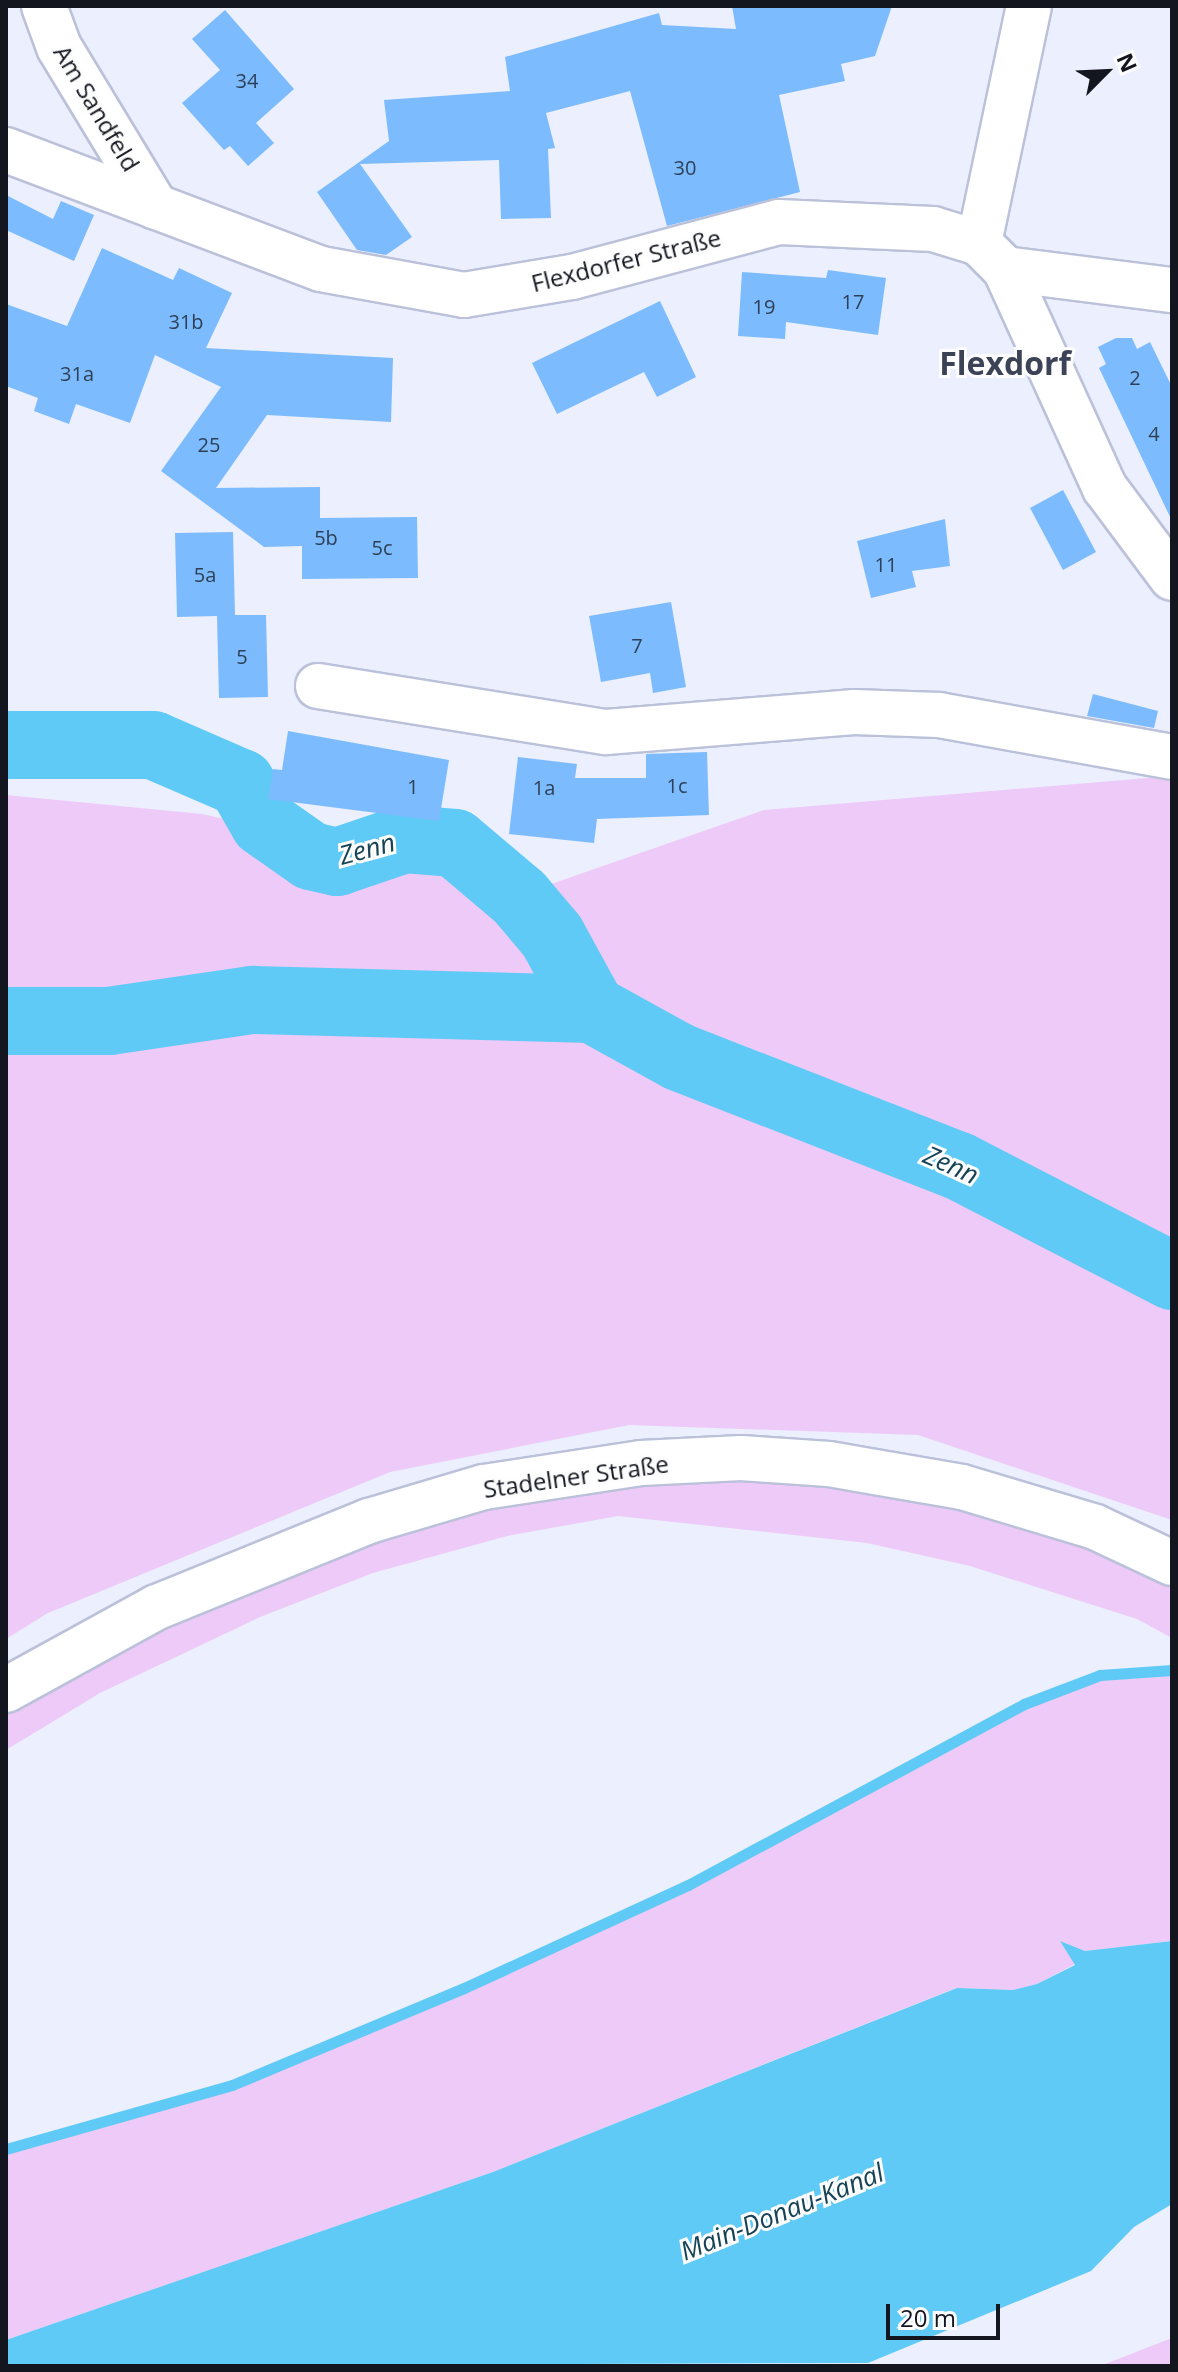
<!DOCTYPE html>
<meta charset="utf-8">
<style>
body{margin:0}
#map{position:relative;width:1178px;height:2372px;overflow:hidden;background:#ebeffe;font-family:"Open Sans",sans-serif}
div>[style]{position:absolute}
.green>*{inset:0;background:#eecaf8}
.water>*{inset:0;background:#5fcaf5}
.stream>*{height:11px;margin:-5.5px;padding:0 5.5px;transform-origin:5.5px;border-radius:5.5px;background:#5fcaf5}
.river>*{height:68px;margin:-34px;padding:0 34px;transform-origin:34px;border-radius:34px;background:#5fcaf5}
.building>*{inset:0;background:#7cbcfe}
.roads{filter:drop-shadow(2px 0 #bbc1d9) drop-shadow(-2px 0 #bbc1d9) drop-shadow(0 2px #bbc1d9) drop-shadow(0 -2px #bbc1d9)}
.minor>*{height:44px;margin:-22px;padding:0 22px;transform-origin:22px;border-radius:22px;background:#fff}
.major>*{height:44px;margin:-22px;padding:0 22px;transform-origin:22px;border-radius:22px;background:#fff}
span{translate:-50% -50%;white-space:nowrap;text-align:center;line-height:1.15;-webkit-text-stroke:6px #fdfdfd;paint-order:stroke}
.number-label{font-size:20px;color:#2e4057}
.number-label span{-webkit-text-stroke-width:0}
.street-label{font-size:24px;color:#14161f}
.water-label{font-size:26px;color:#164456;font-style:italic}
.district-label{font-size:32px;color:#3d4356;font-weight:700}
.frame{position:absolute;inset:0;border:8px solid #14161f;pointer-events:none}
.north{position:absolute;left:1066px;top:32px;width:80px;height:80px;-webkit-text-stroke:6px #fdfdfd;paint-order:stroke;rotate:66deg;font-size:22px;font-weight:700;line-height:32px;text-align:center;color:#14161f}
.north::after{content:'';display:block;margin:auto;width:28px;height:36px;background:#14161f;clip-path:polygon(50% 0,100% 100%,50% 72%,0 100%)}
.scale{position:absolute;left:886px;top:2304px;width:114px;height:36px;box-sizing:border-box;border:4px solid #14161f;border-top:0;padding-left:10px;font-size:24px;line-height:28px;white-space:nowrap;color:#14161f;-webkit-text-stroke:6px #fdfdfd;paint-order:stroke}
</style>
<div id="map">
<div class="green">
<div style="clip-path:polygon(1172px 776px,1172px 1520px,918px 1435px,629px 1425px,390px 1472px,48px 1613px,6px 1639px,6px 795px,202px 814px,534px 890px,764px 810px)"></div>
<div style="clip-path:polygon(829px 1464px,1172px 1563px,1172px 1638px,1137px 1619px,970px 1566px,867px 1543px,618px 1516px,507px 1536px,373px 1573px,260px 1617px,100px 1693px,6px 1750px,6px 1690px,484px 1487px)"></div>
<div style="clip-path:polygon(1172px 1665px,1172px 1941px,1085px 1951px,1060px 1941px,1075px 1964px,1037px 1984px,1013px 1990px,956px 1988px,493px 2172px,6px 2340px,6px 2149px,232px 2085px,464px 1988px,688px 1885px,1024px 1704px,1100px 1675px)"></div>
<div style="clip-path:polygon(1172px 2338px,1172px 2366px,1100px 2366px)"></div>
</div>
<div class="water">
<div style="clip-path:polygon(1060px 1941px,1085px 1951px,1172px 1941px,1172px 2204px,1134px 2227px,1091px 2271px,868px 2363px,6px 2366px,6px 2340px,493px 2172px,957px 1988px,1013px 1990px,1037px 1984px,1075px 1965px)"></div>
</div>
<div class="stream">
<div style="left:6px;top:2149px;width:235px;rotate:-15.8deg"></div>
<div style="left:232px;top:2085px;width:251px;rotate:-22.7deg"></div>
<div style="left:464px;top:1988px;width:247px;rotate:-24.7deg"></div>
<div style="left:688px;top:1885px;width:382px;rotate:-28.3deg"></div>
<div style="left:1024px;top:1704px;width:81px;rotate:-20.9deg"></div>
<div style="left:1100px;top:1675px;width:72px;rotate:-4deg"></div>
</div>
<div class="river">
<div style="left:6px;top:745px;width:147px"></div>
<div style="left:153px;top:745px;width:96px;rotate:23.4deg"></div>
<div style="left:241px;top:783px;width:46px;rotate:60.1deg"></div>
<div style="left:264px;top:823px;width:57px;rotate:35.1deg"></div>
<div style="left:311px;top:856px;width:27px;rotate:13deg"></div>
<div style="left:337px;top:862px;width:72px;rotate:-18.7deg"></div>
<div style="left:405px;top:839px;width:50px;rotate:4.6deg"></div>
<div style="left:455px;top:843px;width:84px;rotate:40.2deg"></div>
<div style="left:519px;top:897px;width:51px;rotate:49.8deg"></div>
<div style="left:552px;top:936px;width:83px;rotate:61.3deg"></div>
<div style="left:6px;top:1021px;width:103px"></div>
<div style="left:109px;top:1021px;width:145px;rotate:-8.4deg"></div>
<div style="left:252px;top:1000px;width:340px;rotate:1.5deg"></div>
<div style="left:592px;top:1009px;width:99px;rotate:28.9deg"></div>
<div style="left:679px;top:1057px;width:300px;rotate:21.3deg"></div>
<div style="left:959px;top:1166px;width:240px;rotate:27.3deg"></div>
</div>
<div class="building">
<div style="clip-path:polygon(732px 6px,892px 6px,875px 56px,841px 64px,845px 81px,779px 95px,800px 192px,667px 226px,630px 91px,546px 113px,555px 148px,548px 149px,551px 218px,501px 219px,499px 160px,360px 164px,412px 237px,386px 255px,357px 250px,317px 192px,389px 141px,384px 100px,510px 91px,505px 57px,659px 13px,662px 25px,736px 29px)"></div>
<div style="clip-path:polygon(225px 10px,294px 89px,256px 123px,274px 143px,248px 166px,230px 146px,224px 150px,182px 103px,220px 70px,192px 39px)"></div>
<div style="clip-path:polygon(6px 195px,53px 219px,61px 201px,94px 215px,74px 261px,6px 230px)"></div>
<div style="clip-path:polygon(102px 248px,173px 280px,179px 268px,232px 293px,206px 348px,393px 358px,391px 422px,267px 415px,216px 488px,320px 487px,320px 518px,417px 517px,418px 578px,302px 579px,302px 546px,264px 547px,161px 471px,221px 387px,155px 355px,130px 423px,76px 404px,69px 424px,34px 411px,38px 398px,6px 386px,6px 304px,67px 326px)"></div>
<div style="clip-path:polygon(828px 270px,886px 278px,878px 335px,786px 322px,785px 339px,738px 336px,742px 272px,826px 278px)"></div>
<div style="clip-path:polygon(660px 301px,696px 377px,657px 397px,644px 372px,557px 414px,532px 363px)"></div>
<div style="clip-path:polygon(1116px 338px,1132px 338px,1137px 349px,1150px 342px,1172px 387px,1172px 521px,1099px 368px,1106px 364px,1098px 347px)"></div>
<div style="clip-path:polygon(1063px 490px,1096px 552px,1063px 570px,1030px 508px)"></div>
<div style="clip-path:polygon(945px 519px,950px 566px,912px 571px,916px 587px,871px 598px,857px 541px)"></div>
<div style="clip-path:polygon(233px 532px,235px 615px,266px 615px,268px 697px,219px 698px,217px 616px,177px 617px,175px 533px)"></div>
<div style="clip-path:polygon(671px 602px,686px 687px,653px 693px,650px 673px,601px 682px,589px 616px)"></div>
<div style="clip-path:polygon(1093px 694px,1158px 711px,1154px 728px,1087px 716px)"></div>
<div style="clip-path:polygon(288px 731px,449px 760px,439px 821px,268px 799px,273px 769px,282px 770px)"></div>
<div style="clip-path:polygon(707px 752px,709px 815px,597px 819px,594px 843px,509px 834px,518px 757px,577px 764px,575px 778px,646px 778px,646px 754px)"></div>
</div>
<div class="roads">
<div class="minor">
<div style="left:44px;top:6px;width:44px;rotate:69.9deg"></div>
<div style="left:59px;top:47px;width:187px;rotate:58.8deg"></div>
<div style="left:6px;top:150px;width:337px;rotate:20.7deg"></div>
<div style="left:321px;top:269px;width:145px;rotate:10.3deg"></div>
<div style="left:464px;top:295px;width:109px;rotate:-9.5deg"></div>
<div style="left:572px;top:277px;width:214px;rotate:-14.9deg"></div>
<div style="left:779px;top:222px;width:154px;rotate:2.6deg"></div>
<div style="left:933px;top:229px;width:48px;rotate:16.9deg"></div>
<div style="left:979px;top:243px;width:37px;rotate:45deg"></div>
<div style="left:1005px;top:269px;width:241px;rotate:65.5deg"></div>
<div style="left:1105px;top:488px;width:112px;rotate:53.3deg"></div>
<div style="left:979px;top:243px;width:242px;rotate:-78.1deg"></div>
<div style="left:1005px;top:269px;width:168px;rotate:7.2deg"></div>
<div style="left:318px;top:686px;width:292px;rotate:9.1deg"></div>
<div style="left:606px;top:732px;width:249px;rotate:-4.6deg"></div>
<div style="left:854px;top:712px;width:85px;rotate:2deg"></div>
<div style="left:939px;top:715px;width:237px;rotate:10.2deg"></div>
</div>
<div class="major">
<div style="left:6px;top:1690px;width:172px;rotate:-28.8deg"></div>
<div style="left:157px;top:1607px;width:229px;rotate:-22.1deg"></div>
<div style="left:369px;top:1521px;width:120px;rotate:-16.5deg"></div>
<div style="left:484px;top:1487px;width:159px;rotate:-8.7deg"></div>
<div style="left:641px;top:1463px;width:100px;rotate:-2.9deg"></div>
<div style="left:741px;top:1458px;width:88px;rotate:3.9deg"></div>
<div style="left:829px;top:1464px;width:135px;rotate:9.8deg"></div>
<div style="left:962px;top:1487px;width:139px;rotate:16.7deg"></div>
<div style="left:1095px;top:1527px;width:85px;rotate:25.1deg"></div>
</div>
</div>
<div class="number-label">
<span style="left:247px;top:80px">34</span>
<span style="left:685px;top:167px">30</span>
<span style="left:853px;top:301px">17</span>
<span style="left:764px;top:306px">19</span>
<span style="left:186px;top:321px">31b</span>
<span style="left:77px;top:373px">31a</span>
<span style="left:1135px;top:377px">2</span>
<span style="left:1154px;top:433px">4</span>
<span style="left:209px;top:444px">25</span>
<span style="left:326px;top:537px">5b</span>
<span style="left:382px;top:547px">5c</span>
<span style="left:886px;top:564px">11</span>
<span style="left:205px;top:574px">5a</span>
<span style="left:637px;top:645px">7</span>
<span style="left:242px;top:656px">5</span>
<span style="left:677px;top:785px">1c</span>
<span style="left:413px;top:786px">1</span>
<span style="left:544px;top:787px">1a</span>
</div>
<div class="street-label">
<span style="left:97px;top:108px;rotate:59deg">Am Sandfeld</span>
<span style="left:626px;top:260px;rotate:-14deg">Flexdorfer Straße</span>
<span style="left:576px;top:1476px;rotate:-8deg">Stadelner Straße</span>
</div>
<div class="water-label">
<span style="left:367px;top:849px;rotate:-15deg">Zenn</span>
<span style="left:951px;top:1165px;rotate:24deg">Zenn</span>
<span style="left:782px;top:2212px;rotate:-22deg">Main-Donau-Kanal</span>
</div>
<div class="district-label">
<span style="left:1005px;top:363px">Flexdorf</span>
</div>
<div class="frame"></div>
<div class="north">N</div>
<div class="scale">20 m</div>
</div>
